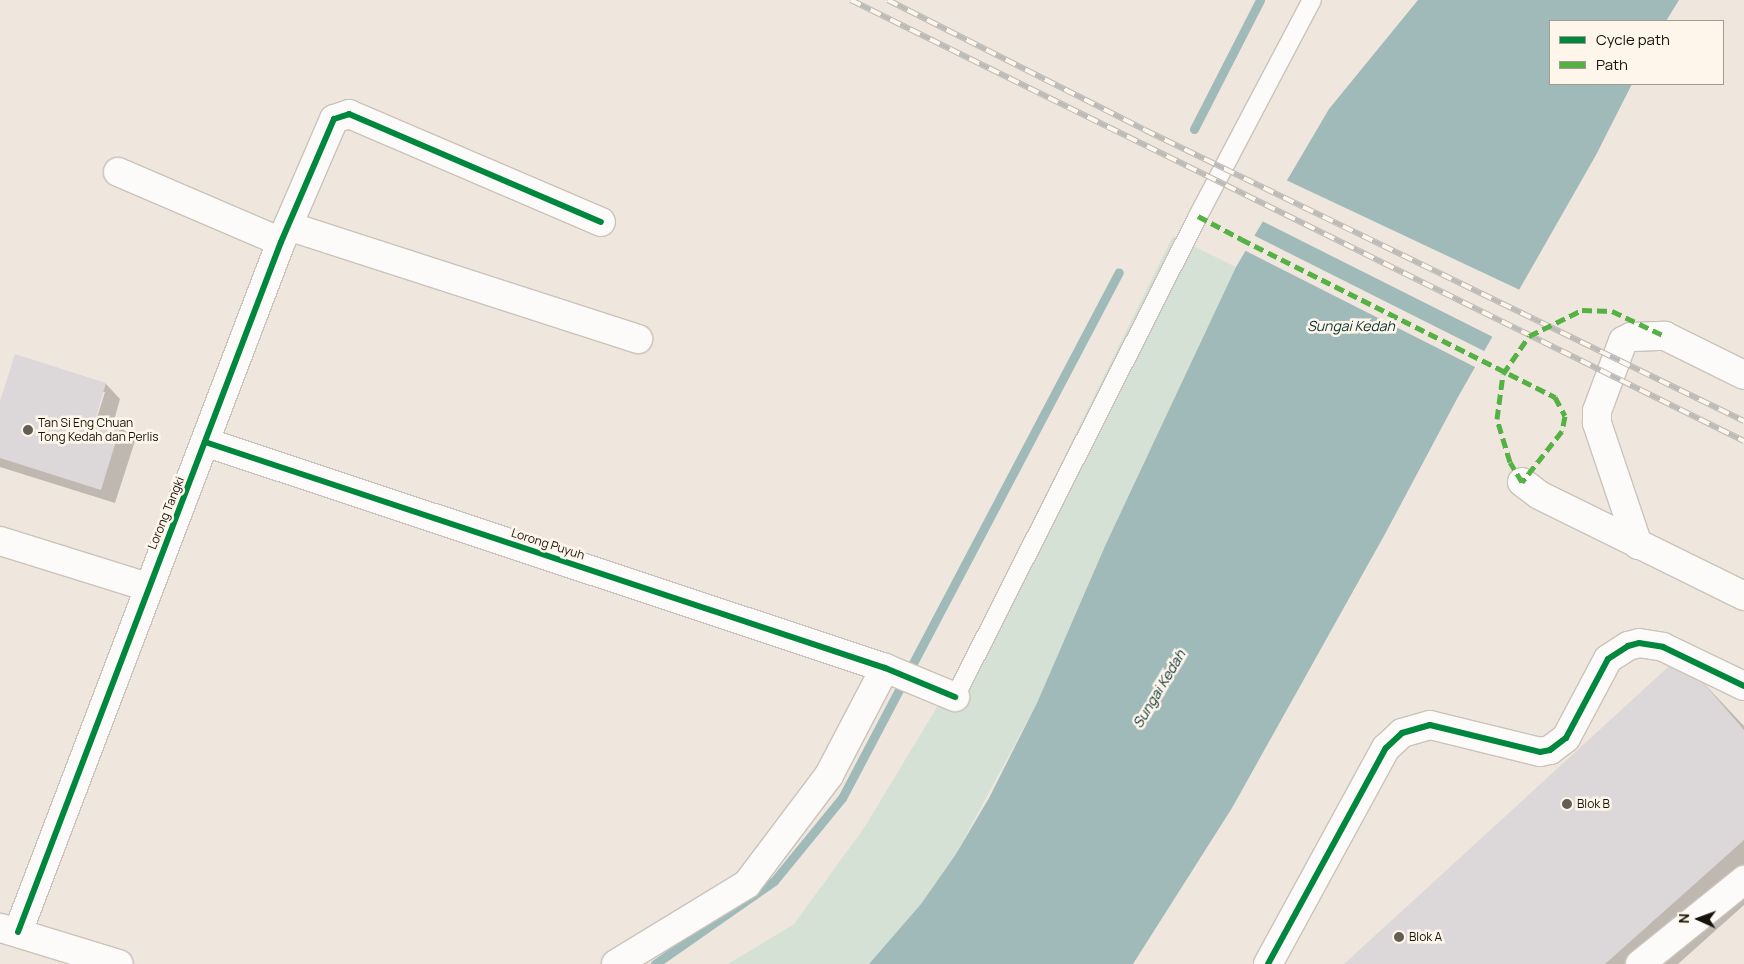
<!DOCTYPE html>
<style>
body{margin:0}
#map{position:relative;width:1744px;height:964px;overflow:hidden;background:#efe7dd;font-family:Manrope,sans-serif}
div>[style]{position:absolute}
.green>*{inset:0;background:#d6e1d5}
.water>*{inset:0;background:#9fbab9}
.pier>*{inset:0;background:#efe7dd}
.shadow>*{inset:0;background:#0003}
.stream>*{height:9px;margin:-4.5px;padding:0 4.5px;transform-origin:4.5px;border-radius:4.5px;background:#9fbab9}
.building>*{inset:0;background:#dcd8da}
.roads{filter:drop-shadow(1px 0 #cac3bb) drop-shadow(-1px 0 #cac3bb) drop-shadow(0 1px #cac3bb) drop-shadow(0 -1px #cac3bb)}
.lane>*{height:18px;margin:-9px;padding:0 9px;transform-origin:9px;border-radius:9px;background:#fdfbfa}
.street>*{height:28px;margin:-14px;padding:0 14px;transform-origin:14px;border-radius:14px;background:#fdfbfa}
.rail>*{height:5.5px;margin-top:-2.75px;transform-origin:0;background:repeating-linear-gradient(90deg,#fff6eb 0 11px,#bdbbb8 0 22px);box-sizing:border-box;border-block:1px solid #bdbbb8}
.quiet>*{height:5px;margin-top:-2.5px;transform-origin:0;background:repeating-linear-gradient(90deg,#55b144 0 10px,transparent 0 15px)}
.cycleway>*{height:6px;margin:-3px;padding:0 3px;transform-origin:3px;border-radius:3px;background:#00873e}
.dots>*{width:14px;height:14px;translate:-50% -50%;box-sizing:border-box;border:2px solid #fff6eb;border-radius:50%}
span{translate:-50% -50%;white-space:nowrap;text-align:center;line-height:1.15;-webkit-text-stroke:5px #fff6eb;paint-order:stroke}
.poi-label{font-size:12px;color:#17120b}
.left{translate:0 -50%;text-align:left}
.street-label{font-size:12px;color:#17120b}
.water-label{font-size:14px;color:#073235;font-style:italic}
.legend{position:absolute;left:1549px;top:20px;width:175px;height:65px;box-sizing:border-box;background:#fff6eb;border:1px solid #a29b91;margin:0;padding:6px 9px;list-style:none;font-size:15px;color:#17120b}
.legend li{display:flex;align-items:center;gap:10px;height:25px}
.legend b{width:25px;border:1px solid #a29b91}
.north{position:absolute;left:1674px;top:894px;width:50px;height:50px;-webkit-text-stroke:4px #fff6eb;paint-order:stroke;rotate:272deg;font-size:14px;font-weight:700;line-height:20px;text-align:center;color:#17120b}
.north::after{content:'';display:block;margin:auto;width:18px;height:22px;background:#17120b;clip-path:polygon(50% 0,100% 100%,50% 72%,0 100%)}
</style>
<div id="map">
<div class="green">
<div style="clip-path:polygon(1173px 236px,1236px 267px,1105px 546px,1037px 703px,956px 854px,921px 904px,869px 964px,728px 964px,794px 924px,864px 828px,957px 674px)"></div>
</div>
<div class="water">
<div style="clip-path:polygon(1418px 0,1679px 0,1666px 21px,1550px 21px,1550px 84px,1632px 84px,1596px 155px,1458px 397px,1385px 534px,1232px 808px,1133px 964px,869px 964px,921px 904px,956px 854px,989px 798px,1037px 703px,1105px 546px,1236px 267px,1329px 109px)"></div>
</div>
<div class="pier">
<div style="clip-path:polygon(1286px 180px,1522px 291px,1495px 338px,1262px 221px)"></div>
<div style="clip-path:polygon(1253px 235px,1486px 352px,1477px 368px,1244px 250px)"></div>
</div>
<div class="shadow">
<div style="clip-path:polygon(evenodd,15px 356px,106px 384px,120px 399px,113px 424px,120px 426px,135px 441px,115px 503px,0 467px,0 406px,15px 356px,102px 392px,105px 392px,95px 424px,93px 423px,102px 392px)"></div>
<div style="clip-path:polygon(1680px 658px,1744px 726px,1744px 905px,1678px 964px,1346px 964px)"></div>
</div>
<div class="stream">
<div style="left:1194px;top:129px;width:145px;rotate:-62.9deg"></div>
<div style="left:655px;top:964px;width:145px;rotate:-34.9deg"></div>
<div style="left:774px;top:881px;width:107px;rotate:-50.7deg"></div>
<div style="left:842px;top:798px;width:594px;rotate:-62.23deg"></div>
</div>
<div class="building">
<div style="clip-path:polygon(15px 354px,106px 383px,96px 417px,121px 425px,101px 490px,0 458px,0 401px)"></div>
<div style="clip-path:polygon(1680px 656px,1744px 730px,1744px 840px,1605px 964px,1344px 964px)"></div>
</div>
<div class="roads">
<div class="lane">
<div style="left:955px;top:697px;width:539px;rotate:-63.2deg"></div>
<div style="left:1198px;top:216px;width:244px;rotate:-62.2deg"></div>
</div>
<div class="street">
<div style="left:118px;top:172px;width:177px;rotate:23.2deg"></div>
<div style="left:288px;top:226px;width:368px;rotate:17.9deg"></div>
<div style="left:205px;top:442px;width:717px;rotate:18.38deg"></div>
<div style="left:885px;top:668px;width:76px;rotate:22.5deg"></div>
<div style="left:1522px;top:482px;width:21px;rotate:37deg"></div>
<div style="left:1539px;top:495px;width:229px;rotate:26.2deg"></div>
<div style="left:0;top:541px;width:155px;rotate:17.3deg"></div>
<div style="left:1638px;top:545px;width:129px;rotate:-108.6deg"></div>
<div style="left:1597px;top:423px;width:12px;rotate:-90deg"></div>
<div style="left:1597px;top:411px;width:75px;rotate:-69.6deg"></div>
<div style="left:1623px;top:341px;width:9px;rotate:-27deg"></div>
<div style="left:1631px;top:337px;width:34px;rotate:-2deg"></div>
<div style="left:1665px;top:336px;width:88px;rotate:26.3deg"></div>
<div style="left:1px;top:928px;width:123px;rotate:17deg"></div>
<div style="left:18px;top:932px;width:738px;rotate:-69.14deg"></div>
<div style="left:281px;top:242px;width:134px;rotate:-66.7deg"></div>
<div style="left:334px;top:119px;width:16px;rotate:-18deg"></div>
<div style="left:349px;top:114px;width:274px;rotate:23.2deg"></div>
<div style="left:616px;top:964px;width:153px;rotate:-31.4deg"></div>
<div style="left:747px;top:884px;width:136px;rotate:-53deg"></div>
<div style="left:829px;top:775px;width:121px;rotate:-62.4deg"></div>
<div style="left:1268px;top:964px;width:246px;rotate:-61.4deg"></div>
<div style="left:1386px;top:748px;width:22px;rotate:-43deg"></div>
<div style="left:1402px;top:733px;width:29px;rotate:-16deg"></div>
<div style="left:1430px;top:725px;width:113px;rotate:13.8deg"></div>
<div style="left:1540px;top:752px;width:10px;rotate:-11deg"></div>
<div style="left:1550px;top:750px;width:20px;rotate:-37deg"></div>
<div style="left:1566px;top:738px;width:89px;rotate:-62deg"></div>
<div style="left:1608px;top:659px;width:24px;rotate:-33deg"></div>
<div style="left:1628px;top:646px;width:11px;rotate:-15deg"></div>
<div style="left:1639px;top:643px;width:24px;rotate:9deg"></div>
<div style="left:1663px;top:647px;width:90px;rotate:25.7deg"></div>
<div style="left:1640px;top:964px;width:134px;rotate:-38.9deg"></div>
</div>
</div>
<div class="rail">
<div style="left:851px;top:0;width:996px;rotate:26.28deg"></div>
<div style="left:888px;top:0;width:288px;rotate:26.8deg"></div>
<div style="left:1145px;top:130px;width:666px;rotate:25.91deg"></div>
</div>
<div class="quiet">
<div style="left:1198px;top:216px;width:49px;rotate:28.1deg"></div>
<div style="left:1241px;top:239px;width:352px;rotate:26.7deg"></div>
<div style="left:1555px;top:397px;width:21px;rotate:62deg"></div>
<div style="left:1565px;top:416px;width:15px;rotate:101deg"></div>
<div style="left:1562px;top:431px;width:65px;rotate:128.1deg"></div>
<div style="left:1522px;top:482px;width:23px;rotate:-121deg"></div>
<div style="left:1510px;top:462px;width:45px;rotate:-106.8deg"></div>
<div style="left:1497px;top:419px;width:45px;rotate:-82.4deg"></div>
<div style="left:1503px;top:374px;width:46px;rotate:-55.6deg"></div>
<div style="left:1529px;top:336px;width:59px;rotate:-26.1deg"></div>
<div style="left:1582px;top:310px;width:30px;rotate:2deg"></div>
<div style="left:1612px;top:311px;width:59px;rotate:25.3deg"></div>
</div>
<div class="cycleway">
<div style="left:205px;top:442px;width:717px;rotate:18.38deg"></div>
<div style="left:885px;top:668px;width:76px;rotate:22.5deg"></div>
<div style="left:18px;top:932px;width:738px;rotate:-69.14deg"></div>
<div style="left:281px;top:242px;width:134px;rotate:-66.7deg"></div>
<div style="left:334px;top:119px;width:16px;rotate:-18deg"></div>
<div style="left:349px;top:114px;width:274px;rotate:23.2deg"></div>
<div style="left:1268px;top:964px;width:246px;rotate:-61.4deg"></div>
<div style="left:1386px;top:748px;width:22px;rotate:-43deg"></div>
<div style="left:1402px;top:733px;width:29px;rotate:-16deg"></div>
<div style="left:1430px;top:725px;width:113px;rotate:13.8deg"></div>
<div style="left:1540px;top:752px;width:10px;rotate:-11deg"></div>
<div style="left:1550px;top:750px;width:20px;rotate:-37deg"></div>
<div style="left:1566px;top:738px;width:89px;rotate:-62deg"></div>
<div style="left:1608px;top:659px;width:24px;rotate:-33deg"></div>
<div style="left:1628px;top:646px;width:11px;rotate:-15deg"></div>
<div style="left:1639px;top:643px;width:24px;rotate:9deg"></div>
<div style="left:1663px;top:647px;width:90px;rotate:25.7deg"></div>
</div>
<div class="dots">
<div style="left:28px;top:430px;background:#635d54"></div>
<div style="left:1567px;top:804px;background:#635d54"></div>
<div style="left:1399px;top:937px;background:#635d54"></div>
</div>
<div class="poi-label">
<span class="left" style="left:38px;top:430px">Tan Si Eng Chuan<br>Tong Kedah dan Perlis</span>
<span class="left" style="left:1577px;top:804px">Blok B</span>
<span class="left" style="left:1409px;top:937px">Blok A</span>
</div>
<div class="street-label">
<span style="left:166px;top:513px;rotate:-68deg">Lorong Tangki</span>
<span style="left:548px;top:544px;rotate:18deg">Lorong Puyuh</span>
</div>
<div class="water-label">
<span style="left:1351px;top:326px">Sungai Kedah</span>
<span style="left:1159px;top:689px;rotate:-59deg">Sungai Kedah</span>
</div>
<ul class="legend">
<li><b style="height:6px;background:#00873e"></b>Cycle path</li>
<li><b style="height:6px;background:#55b144"></b>Path</li>
</ul>
<div class="north">N</div>
</div>
